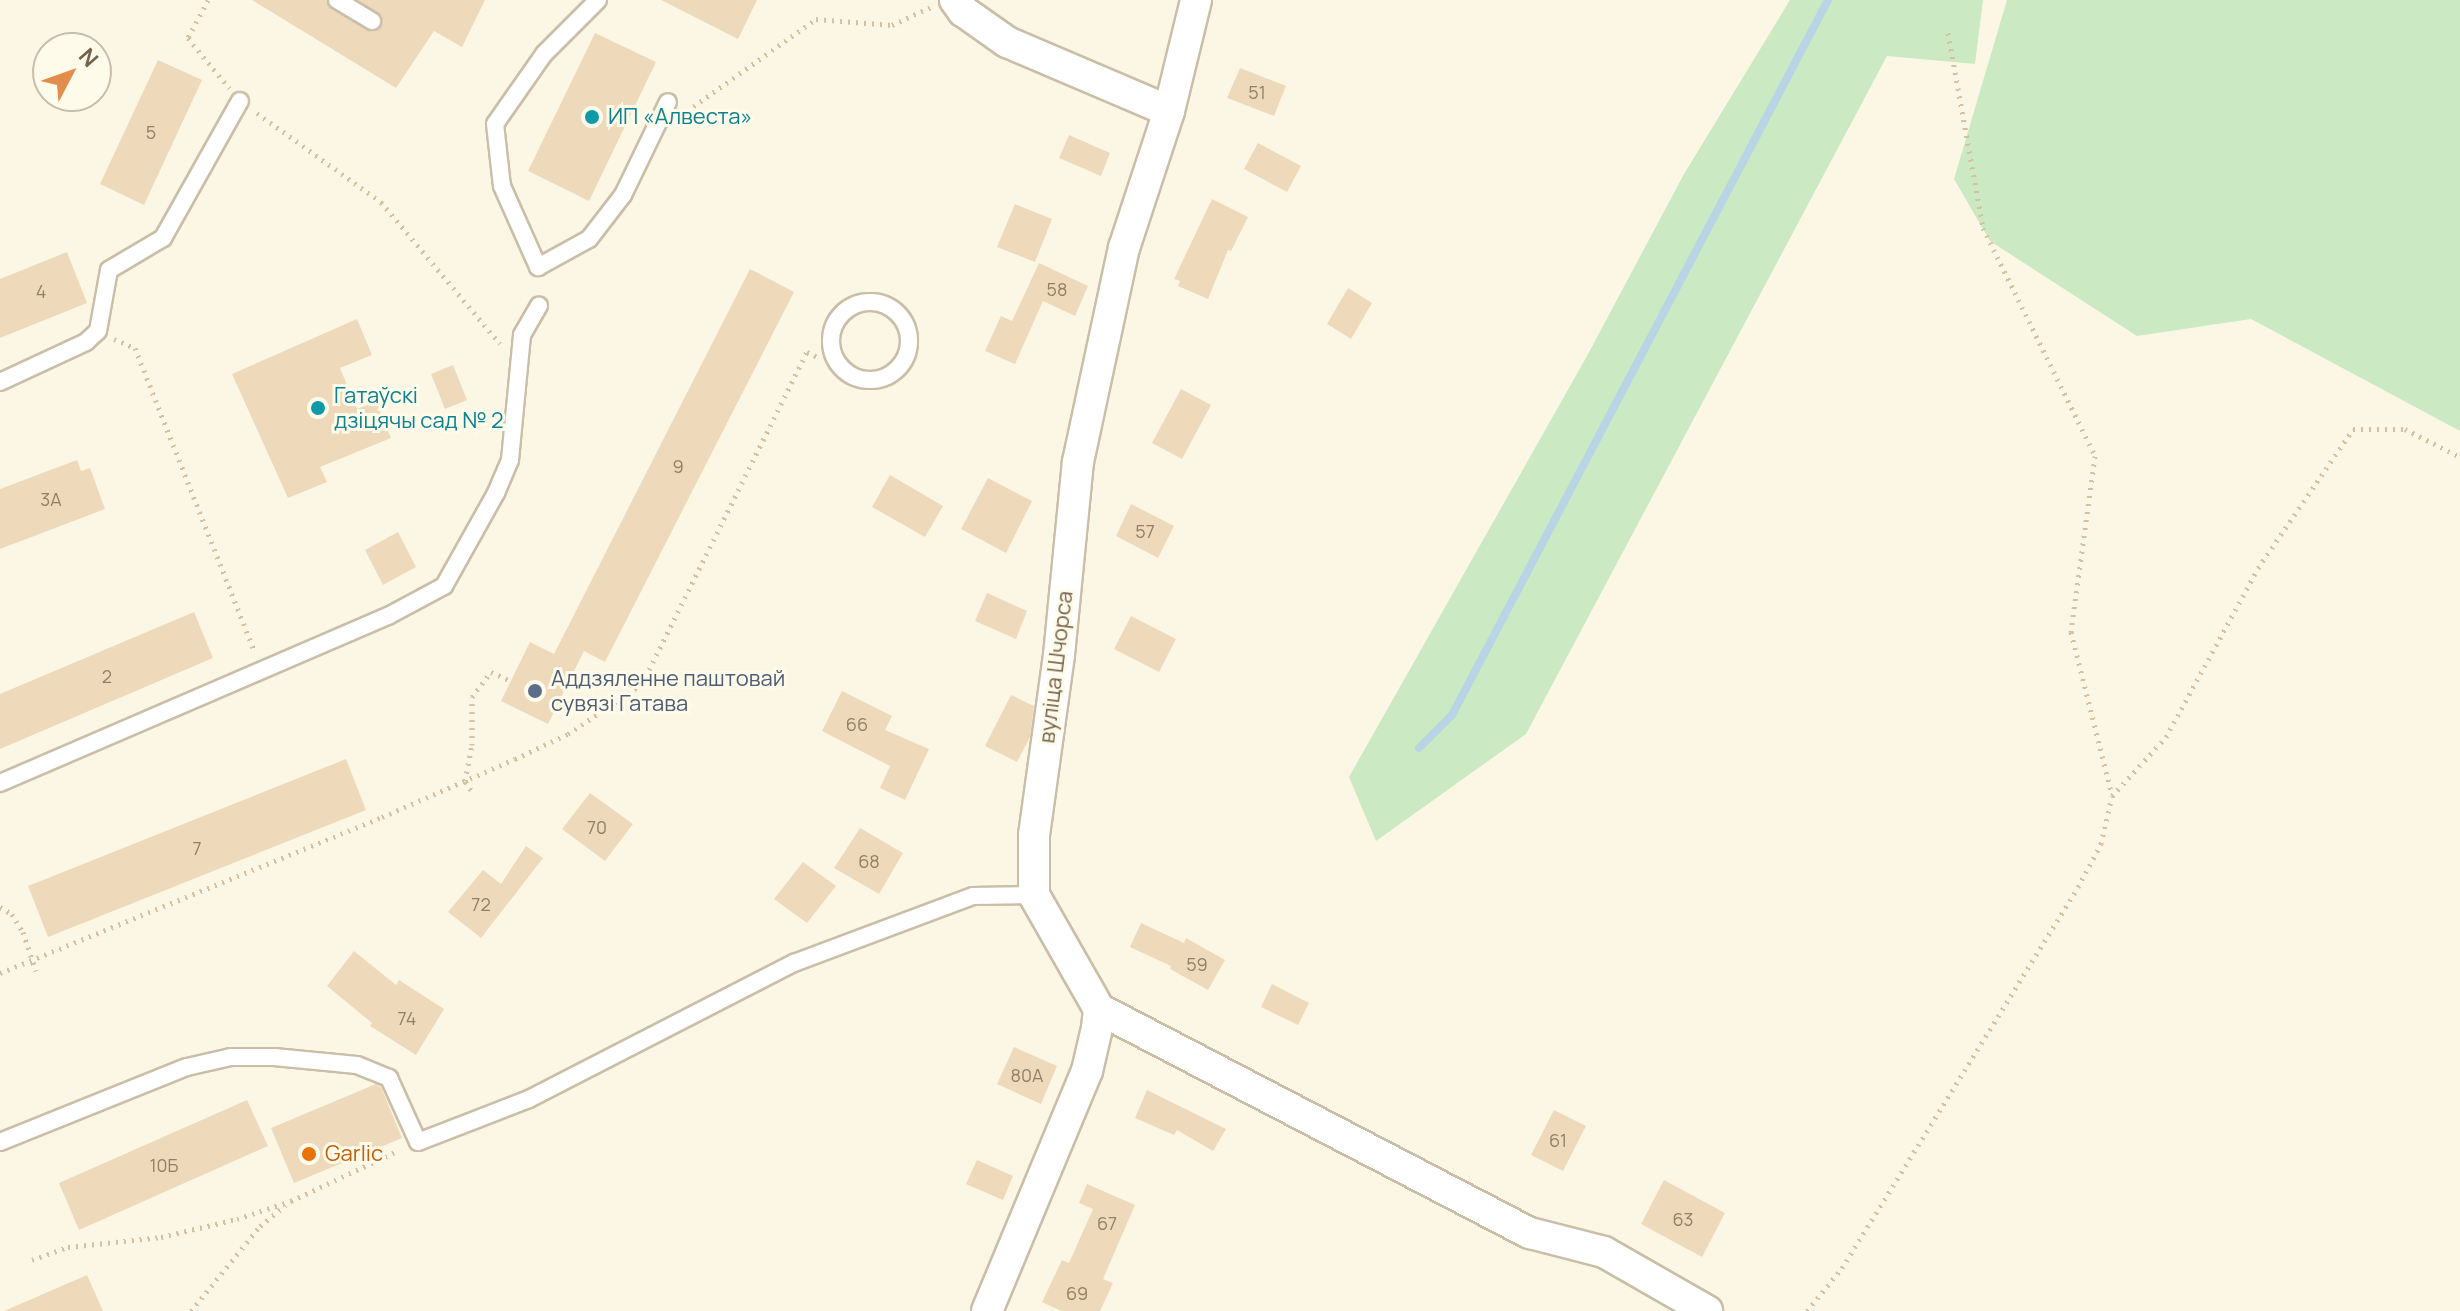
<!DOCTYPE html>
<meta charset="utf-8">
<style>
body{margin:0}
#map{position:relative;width:2460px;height:1311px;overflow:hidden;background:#fcf7e4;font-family:Manrope,sans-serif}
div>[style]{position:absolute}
.green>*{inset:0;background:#cbe9c3}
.stream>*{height:8px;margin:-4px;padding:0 4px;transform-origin:4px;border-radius:4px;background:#b9d5e5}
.building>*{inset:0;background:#eedabb}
.path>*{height:5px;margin-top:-2.5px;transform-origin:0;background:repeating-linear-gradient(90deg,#d5c0a0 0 2px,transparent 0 8px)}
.roads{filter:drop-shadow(2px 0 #cabea8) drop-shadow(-2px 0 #cabea8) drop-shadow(0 2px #cabea8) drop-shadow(0 -2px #cabea8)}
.lane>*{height:16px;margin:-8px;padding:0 8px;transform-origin:8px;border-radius:8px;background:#fff}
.lane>.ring{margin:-8px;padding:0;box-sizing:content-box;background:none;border:16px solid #fff;border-radius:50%}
.street>*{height:30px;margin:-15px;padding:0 15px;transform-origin:15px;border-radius:15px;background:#fff}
.dots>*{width:22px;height:22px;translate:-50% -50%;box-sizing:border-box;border:4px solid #fffbea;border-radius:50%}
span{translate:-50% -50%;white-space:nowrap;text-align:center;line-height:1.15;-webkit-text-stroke:6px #fffbea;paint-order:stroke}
.number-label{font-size:18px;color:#928066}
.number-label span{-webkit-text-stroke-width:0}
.culture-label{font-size:22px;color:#0d838f}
.left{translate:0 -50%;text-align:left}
.street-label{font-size:22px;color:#74624a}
.service-label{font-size:22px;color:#4e5e75}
.food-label{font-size:22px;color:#c56008}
.north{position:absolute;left:32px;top:32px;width:80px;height:80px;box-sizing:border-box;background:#fffbea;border:2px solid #c7beaa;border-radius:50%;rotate:49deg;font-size:22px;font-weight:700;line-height:32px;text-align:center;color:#74624a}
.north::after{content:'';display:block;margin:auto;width:28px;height:36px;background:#e38d4c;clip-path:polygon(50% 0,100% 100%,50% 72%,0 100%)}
</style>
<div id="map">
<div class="green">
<div style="clip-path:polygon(1790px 0,1983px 0,1975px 64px,1887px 56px,1526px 734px,1376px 841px,1349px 777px,1587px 356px,1684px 174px)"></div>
<div style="clip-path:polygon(2007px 0,2460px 0,2460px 431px,2251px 319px,2137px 336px,1990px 241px,1954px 179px)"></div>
</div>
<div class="stream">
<div style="left:1419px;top:748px;width:47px;rotate:-45deg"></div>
<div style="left:1452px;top:715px;width:808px;rotate:-62.26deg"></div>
</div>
<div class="building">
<div style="clip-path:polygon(252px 0,326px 0,331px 9px,373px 32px,381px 27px,382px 16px,358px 0,485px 0,462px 47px,434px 31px,396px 88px)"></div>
<div style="clip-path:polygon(661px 0,757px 0,738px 39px)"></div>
<div style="clip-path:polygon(595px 33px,656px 62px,589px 201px,528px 171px)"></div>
<div style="clip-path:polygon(158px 60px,202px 80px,144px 205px,100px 184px)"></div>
<div style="clip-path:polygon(1240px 68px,1286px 86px,1274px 116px,1227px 98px)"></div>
<div style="clip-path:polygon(1069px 135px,1110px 153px,1101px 176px,1059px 158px)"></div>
<div style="clip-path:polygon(1258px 143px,1301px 166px,1287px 192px,1244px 169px)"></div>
<div style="clip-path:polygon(1212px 199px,1248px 217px,1231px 251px,1228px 250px,1208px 299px,1178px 286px,1180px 281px,1174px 279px)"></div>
<div style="clip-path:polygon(1015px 204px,1052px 219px,1035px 262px,997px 247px)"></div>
<div style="clip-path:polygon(67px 252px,87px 303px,0 338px,0 279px)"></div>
<div style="clip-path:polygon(1039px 263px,1088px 286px,1075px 316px,1043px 301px,1015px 364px,985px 351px,1001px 316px,1012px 321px)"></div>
<div style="clip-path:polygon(750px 269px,794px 292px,605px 662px,584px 651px,548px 724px,501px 701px,530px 642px,554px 654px)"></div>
<div style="clip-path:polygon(1348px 288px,1372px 303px,1351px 339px,1327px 324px)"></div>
<div style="clip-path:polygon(357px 319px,372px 355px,340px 368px,357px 409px,376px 401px,391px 438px,320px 467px,327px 482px,288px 498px,232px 374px)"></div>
<div style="clip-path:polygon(453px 365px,467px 400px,445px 409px,431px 374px)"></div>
<div style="clip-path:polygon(1181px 389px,1211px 405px,1182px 459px,1152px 443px)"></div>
<div style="clip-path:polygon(77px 460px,81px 471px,90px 468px,105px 509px,0 549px,0 489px)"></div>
<div style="clip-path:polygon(890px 475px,943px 506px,925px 537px,872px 507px)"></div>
<div style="clip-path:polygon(988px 478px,1032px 501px,1006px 553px,961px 529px)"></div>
<div style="clip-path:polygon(1131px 504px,1174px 526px,1158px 558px,1116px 536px)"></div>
<div style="clip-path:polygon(398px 532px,416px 567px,383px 585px,365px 550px)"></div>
<div style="clip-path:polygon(987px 593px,1027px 611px,1016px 639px,975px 621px)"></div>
<div style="clip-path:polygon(194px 612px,213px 658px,0 749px,0 694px)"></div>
<div style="clip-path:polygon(1131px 616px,1176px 639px,1159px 672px,1114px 649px)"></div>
<div style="clip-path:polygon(842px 691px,892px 716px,885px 730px,929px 749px,905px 800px,880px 788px,890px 766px,822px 731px)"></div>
<div style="clip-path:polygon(1011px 695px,1034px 706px,1030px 737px,1017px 762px,985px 746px)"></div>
<div style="clip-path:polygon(346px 759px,366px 810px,48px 937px,28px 886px)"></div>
<div style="clip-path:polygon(590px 793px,633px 824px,605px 861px,562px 829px)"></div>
<div style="clip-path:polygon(860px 828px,903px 853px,879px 894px,834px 868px)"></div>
<div style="clip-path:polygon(526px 846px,543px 858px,481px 938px,448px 912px,483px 870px,501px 884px)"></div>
<div style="clip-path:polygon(803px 862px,836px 886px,807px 923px,774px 899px)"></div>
<div style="clip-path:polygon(1141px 923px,1184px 943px,1186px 938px,1225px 960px,1208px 990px,1170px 969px,1171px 966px,1130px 947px)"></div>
<div style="clip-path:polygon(354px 951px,396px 985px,399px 980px,444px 1009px,416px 1055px,370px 1026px,372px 1023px,327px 986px)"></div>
<div style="clip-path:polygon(1272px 984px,1309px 1003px,1298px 1025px,1261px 1007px)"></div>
<div style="clip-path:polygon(1014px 1047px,1057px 1066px,1041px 1104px,997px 1084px)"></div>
<div style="clip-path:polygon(376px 1084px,381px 1087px,402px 1138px,294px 1183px,271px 1128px)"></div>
<div style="clip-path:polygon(1147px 1090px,1226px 1129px,1213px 1151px,1177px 1130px,1174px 1135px,1135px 1118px)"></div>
<div style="clip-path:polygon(247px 1100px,268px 1146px,79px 1230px,59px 1183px)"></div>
<div style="clip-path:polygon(1554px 1110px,1586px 1126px,1563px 1171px,1531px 1155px)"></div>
<div style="clip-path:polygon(977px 1160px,1013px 1176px,1003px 1200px,966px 1184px)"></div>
<div style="clip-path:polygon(1664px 1180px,1725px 1213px,1702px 1257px,1641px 1224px)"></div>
<div style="clip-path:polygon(1087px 1184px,1135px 1205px,1103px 1279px,1113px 1283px,1100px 1311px,1061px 1311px,1042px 1302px,1062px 1260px,1069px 1263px,1093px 1209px,1079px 1203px)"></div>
<div style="clip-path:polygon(87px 1275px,103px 1311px,4px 1311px)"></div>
</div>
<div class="path">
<div style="left:208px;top:0;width:43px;rotate:117.8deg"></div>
<div style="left:188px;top:38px;width:65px;rotate:50.6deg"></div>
<div style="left:1948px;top:33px;width:198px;rotate:79.8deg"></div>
<div style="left:1983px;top:228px;width:254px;rotate:63.8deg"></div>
<div style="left:2095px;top:456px;width:178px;rotate:97.8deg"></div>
<div style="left:2071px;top:632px;width:168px;rotate:75.9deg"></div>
<div style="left:687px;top:111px;width:158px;rotate:-35.5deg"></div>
<div style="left:816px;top:19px;width:76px;rotate:4.5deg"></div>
<div style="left:892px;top:25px;width:43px;rotate:-24.8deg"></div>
<div style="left:257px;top:113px;width:153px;rotate:35.7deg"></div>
<div style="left:381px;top:202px;width:185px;rotate:50deg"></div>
<div style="left:114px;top:339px;width:23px;rotate:23deg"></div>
<div style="left:135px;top:348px;width:327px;rotate:68.5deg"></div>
<div style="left:471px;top:790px;width:11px;rotate:-124deg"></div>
<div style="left:465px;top:781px;width:37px;rotate:-79deg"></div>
<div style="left:472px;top:745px;width:48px;rotate:-90deg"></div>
<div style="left:472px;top:697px;width:31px;rotate:-53deg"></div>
<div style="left:491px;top:672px;width:22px;rotate:24deg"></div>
<div style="left:0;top:907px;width:14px;rotate:30deg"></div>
<div style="left:12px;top:914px;width:21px;rotate:59deg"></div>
<div style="left:23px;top:932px;width:41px;rotate:71.6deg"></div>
<div style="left:0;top:973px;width:413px;rotate:-22.2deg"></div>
<div style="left:382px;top:817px;width:145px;rotate:-23.6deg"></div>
<div style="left:515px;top:759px;width:59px;rotate:-25.3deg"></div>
<div style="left:568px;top:734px;width:89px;rotate:-34deg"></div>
<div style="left:642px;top:684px;width:371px;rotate:-63.6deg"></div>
<div style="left:807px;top:352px;width:14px;rotate:25deg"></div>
<div style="left:32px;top:1260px;width:38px;rotate:-20deg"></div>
<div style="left:68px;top:1247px;width:94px;rotate:-6.1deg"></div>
<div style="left:161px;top:1237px;width:78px;rotate:-13.3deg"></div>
<div style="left:237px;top:1219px;width:57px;rotate:-18.4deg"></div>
<div style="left:291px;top:1201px;width:119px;rotate:-25.3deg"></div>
<div style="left:191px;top:1311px;width:109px;rotate:-50.9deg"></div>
<div style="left:260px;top:1226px;width:33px;rotate:-39deg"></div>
<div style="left:1807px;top:1311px;width:55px;rotate:-50.9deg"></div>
<div style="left:1842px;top:1268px;width:448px;rotate:-58.2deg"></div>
<div style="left:2078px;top:887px;width:49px;rotate:-61.9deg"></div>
<div style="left:2101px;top:844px;width:49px;rotate:-77.1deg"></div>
<div style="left:2112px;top:796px;width:80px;rotate:-47.5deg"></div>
<div style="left:2166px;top:737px;width:192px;rotate:-61.4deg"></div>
<div style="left:2258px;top:568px;width:168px;rotate:-55.6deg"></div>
<div style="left:2353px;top:429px;width:52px"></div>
<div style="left:2405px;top:429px;width:62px;rotate:27deg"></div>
</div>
<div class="roads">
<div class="lane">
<div style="left:337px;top:0;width:41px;rotate:31deg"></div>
<div style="left:598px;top:0;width:76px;rotate:135deg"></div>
<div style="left:544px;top:54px;width:85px;rotate:125deg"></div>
<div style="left:495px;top:124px;width:62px;rotate:83.6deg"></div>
<div style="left:502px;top:186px;width:89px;rotate:66deg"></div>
<div style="left:538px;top:267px;width:58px;rotate:-28.8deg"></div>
<div style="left:589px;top:239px;width:56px;rotate:-52.3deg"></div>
<div style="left:623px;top:195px;width:103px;rotate:-64.2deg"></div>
<div class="ring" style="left:831px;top:302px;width:62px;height:62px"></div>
<div style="left:0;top:382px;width:95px;rotate:-24.9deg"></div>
<div style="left:86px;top:342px;width:16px;rotate:-43deg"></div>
<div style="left:98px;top:331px;width:62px;rotate:-79.8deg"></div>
<div style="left:109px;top:270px;width:63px;rotate:-30.7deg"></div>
<div style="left:163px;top:238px;width:157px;rotate:-60.7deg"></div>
<div style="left:0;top:783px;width:422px;rotate:-23.3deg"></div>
<div style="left:388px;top:616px;width:64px;rotate:-28.2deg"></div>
<div style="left:444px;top:586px;width:107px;rotate:-60.8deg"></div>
<div style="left:496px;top:493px;width:36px;rotate:-67deg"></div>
<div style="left:510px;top:460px;width:126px;rotate:-84.5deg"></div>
<div style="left:522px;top:335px;width:34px;rotate:-60deg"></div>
<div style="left:0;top:1142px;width:201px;rotate:-21.9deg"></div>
<div style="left:187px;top:1067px;width:45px;rotate:-12.8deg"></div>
<div style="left:231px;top:1057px;width:43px"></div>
<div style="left:274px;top:1057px;width:83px;rotate:5.5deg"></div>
<div style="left:357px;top:1065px;width:35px;rotate:22deg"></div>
<div style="left:389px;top:1078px;width:70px;rotate:65.6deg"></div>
<div style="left:418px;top:1142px;width:119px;rotate:-21.2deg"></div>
<div style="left:529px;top:1099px;width:298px;rotate:-27.2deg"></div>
<div style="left:794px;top:963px;width:191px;rotate:-20.5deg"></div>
<div style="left:973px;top:896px;width:61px;rotate:-0.9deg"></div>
</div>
<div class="street">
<div style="left:955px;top:0;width:14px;rotate:54deg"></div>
<div style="left:963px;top:11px;width:54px;rotate:35.2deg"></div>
<div style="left:1007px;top:42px;width:176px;rotate:23.1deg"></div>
<div style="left:1099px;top:1009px;width:486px;rotate:27.5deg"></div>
<div style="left:1530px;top:1233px;width:76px;rotate:14.4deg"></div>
<div style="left:1604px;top:1252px;width:119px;rotate:29.8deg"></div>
<div style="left:987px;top:1311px;width:260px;rotate:-67.4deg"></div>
<div style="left:1087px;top:1071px;width:44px;rotate:-76.9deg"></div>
<div style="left:1097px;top:1028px;width:19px;rotate:-84deg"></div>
<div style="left:1099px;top:1009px;width:131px;rotate:-119.7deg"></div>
<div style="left:1034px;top:895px;width:60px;rotate:-90deg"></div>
<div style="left:1034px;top:835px;width:182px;rotate:-82.1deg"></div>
<div style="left:1059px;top:655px;width:194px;rotate:-84.4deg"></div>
<div style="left:1078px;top:462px;width:219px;rotate:-77.9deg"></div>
<div style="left:1124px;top:248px;width:144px;rotate:-71.8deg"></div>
<div style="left:1169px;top:111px;width:114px;rotate:-76.3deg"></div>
</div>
</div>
<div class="dots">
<div style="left:592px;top:117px;background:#0f9aa8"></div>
<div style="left:318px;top:408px;background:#0f9aa8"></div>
<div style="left:535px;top:691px;background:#5c6f8a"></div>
<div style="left:309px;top:1154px;background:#e8710a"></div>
</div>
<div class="number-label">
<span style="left:1257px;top:92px">51</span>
<span style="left:151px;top:132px">5</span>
<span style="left:1057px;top:289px">58</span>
<span style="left:41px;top:291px">4</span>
<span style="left:678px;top:466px">9</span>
<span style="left:51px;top:499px">3А</span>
<span style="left:1145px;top:531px">57</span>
<span style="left:107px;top:676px">2</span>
<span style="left:857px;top:724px">66</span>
<span style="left:597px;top:827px">70</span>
<span style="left:197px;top:848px">7</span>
<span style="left:869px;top:861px">68</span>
<span style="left:481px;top:904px">72</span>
<span style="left:1197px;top:964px">59</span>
<span style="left:407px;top:1018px">74</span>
<span style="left:1027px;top:1075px">80А</span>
<span style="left:1558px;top:1140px">61</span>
<span style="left:164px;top:1165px">10Б</span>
<span style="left:1683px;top:1219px">63</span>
<span style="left:1107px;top:1223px">67</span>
<span style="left:1077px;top:1293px">69</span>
</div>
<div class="culture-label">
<span class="left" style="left:608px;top:117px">ИП «Алвеста»</span>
<span class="left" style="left:334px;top:408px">Гатаўскі<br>дзіцячы сад № 2</span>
</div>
<div class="street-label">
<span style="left:1056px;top:667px;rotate:-83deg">вуліца Шчорса</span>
</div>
<div class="service-label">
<span class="left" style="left:551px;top:691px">Аддзяленне паштовай<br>сувязі Гатава</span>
</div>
<div class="food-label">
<span class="left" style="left:325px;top:1154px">Garlic</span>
</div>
<div class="north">N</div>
</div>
